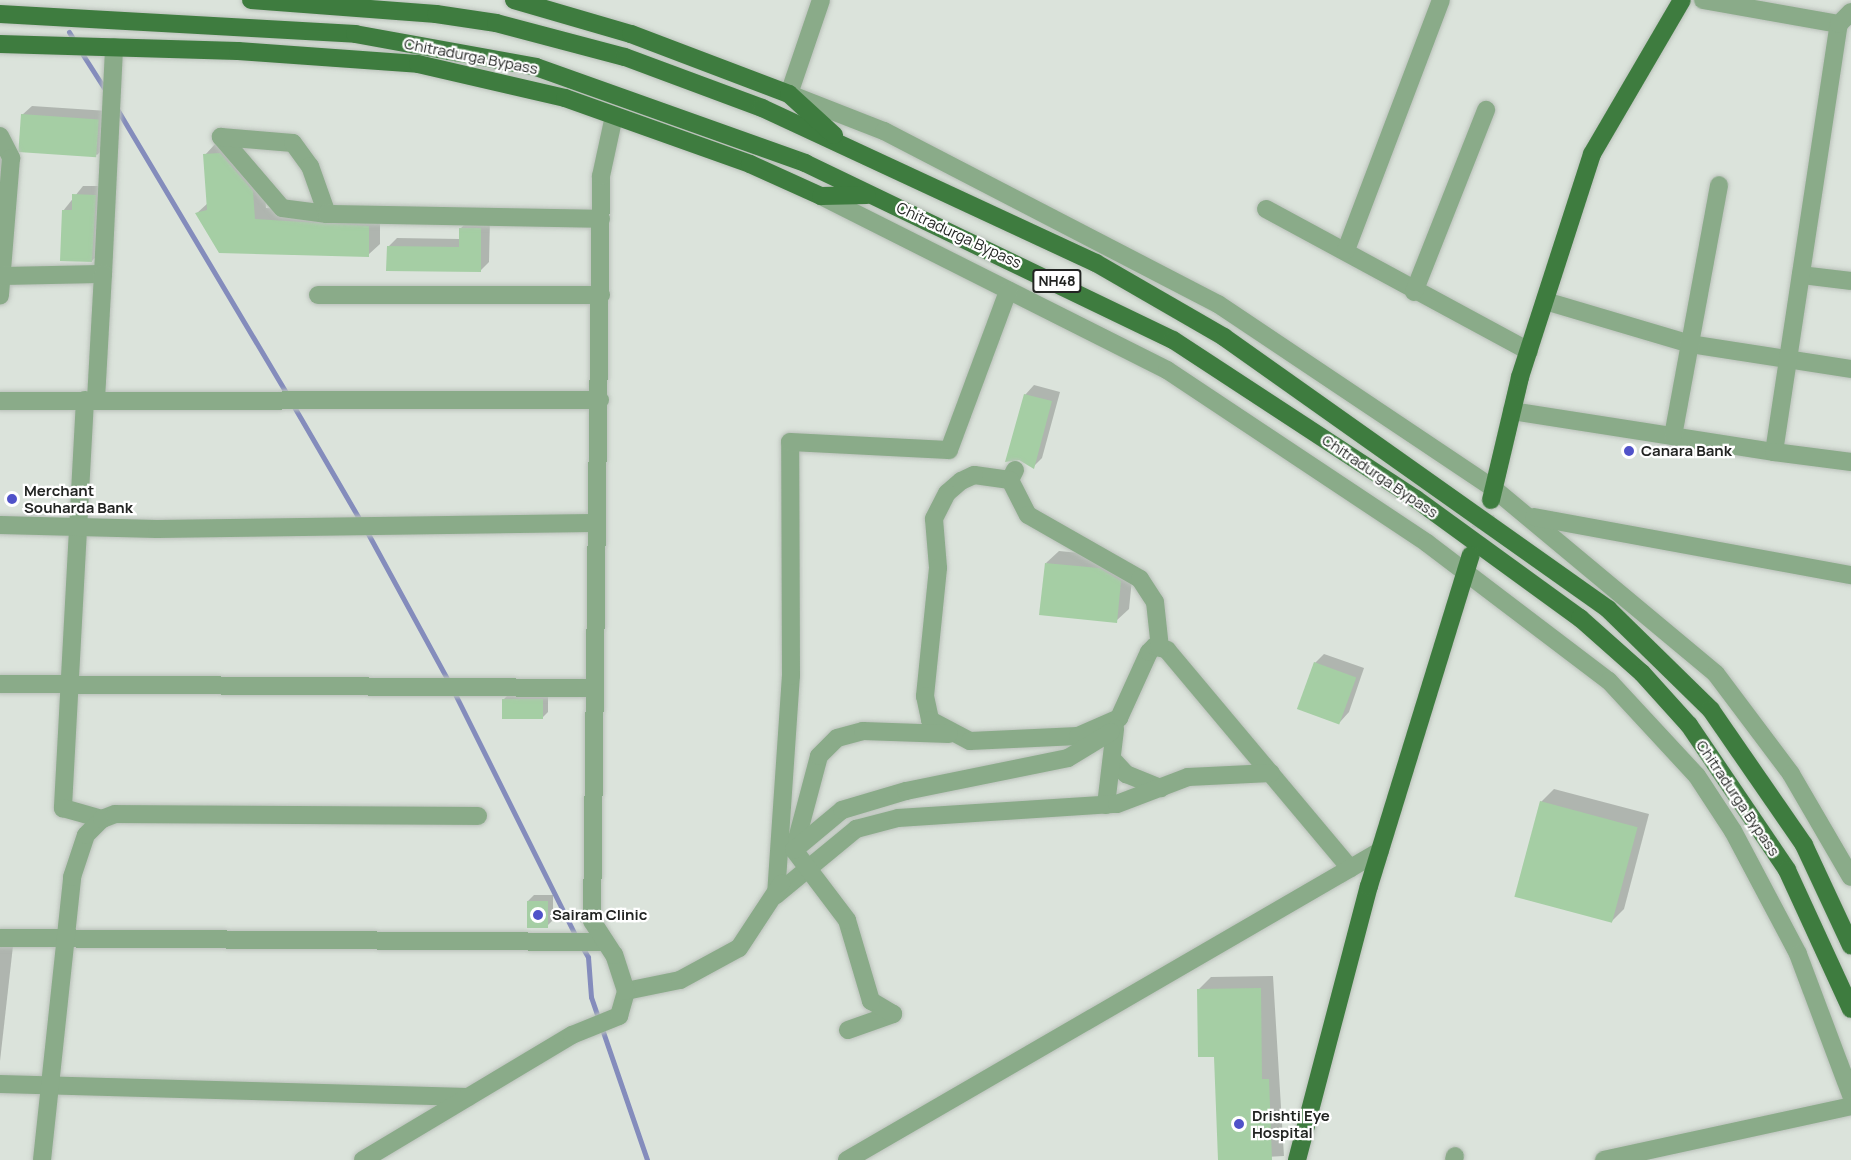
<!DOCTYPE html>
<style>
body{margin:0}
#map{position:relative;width:1851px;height:1160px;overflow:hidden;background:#dbe3db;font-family:Manrope,sans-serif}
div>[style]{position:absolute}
.shadow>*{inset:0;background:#0003}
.stream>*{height:5px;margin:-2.5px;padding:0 2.5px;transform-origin:2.5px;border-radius:2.5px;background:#848cbc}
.building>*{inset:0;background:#a5cea4;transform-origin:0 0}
.major-tunnel>*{height:18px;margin-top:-9px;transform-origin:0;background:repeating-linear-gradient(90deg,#b6bdb6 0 18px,transparent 0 27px)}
.roads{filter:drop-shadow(0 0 2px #bac1ba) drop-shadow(0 0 2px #bac1ba)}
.minor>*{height:18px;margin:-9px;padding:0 9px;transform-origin:9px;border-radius:9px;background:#8aab89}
.major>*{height:18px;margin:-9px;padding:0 9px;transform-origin:9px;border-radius:9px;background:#3e7c3f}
.dots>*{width:16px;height:16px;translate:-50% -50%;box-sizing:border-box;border:3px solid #fff;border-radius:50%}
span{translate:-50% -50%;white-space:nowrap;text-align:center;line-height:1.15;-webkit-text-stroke:4.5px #fff;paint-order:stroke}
.shield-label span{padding:2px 4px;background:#fff;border:2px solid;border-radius:4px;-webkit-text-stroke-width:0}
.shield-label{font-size:14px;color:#222422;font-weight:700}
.street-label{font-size:15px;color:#222422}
.poi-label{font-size:15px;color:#222422;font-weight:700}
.left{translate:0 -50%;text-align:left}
</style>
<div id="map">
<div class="shadow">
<i style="clip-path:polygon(32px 106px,108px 111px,106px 146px,97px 155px,22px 115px)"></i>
<i style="clip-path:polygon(0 132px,11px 147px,0 257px)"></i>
<i style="clip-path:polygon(216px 143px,264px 179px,266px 208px,380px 215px,380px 244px,368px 255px,197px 213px,208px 203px,205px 155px)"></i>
<i style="clip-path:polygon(83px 186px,104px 186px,101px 251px,92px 261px,63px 211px)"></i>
<i style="clip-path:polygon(470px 219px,490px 219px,489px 262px,480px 271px,388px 247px,397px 238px,461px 239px,461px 228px)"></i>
<i style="clip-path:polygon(1034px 385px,1060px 392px,1042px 458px,1033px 467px,1025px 395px)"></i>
<i style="clip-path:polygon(1059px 551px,1112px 556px,1133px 569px,1129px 609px,1116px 621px,1046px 563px)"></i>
<i style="clip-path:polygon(1324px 654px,1364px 668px,1349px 712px,1340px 722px,1315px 663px)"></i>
<i style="clip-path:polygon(510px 693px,548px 694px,548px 712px,542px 718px,504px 699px)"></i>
<i style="clip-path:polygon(1554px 789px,1649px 814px,1624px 909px,1612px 921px,1541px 802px)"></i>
<i style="clip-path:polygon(534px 895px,553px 895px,553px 920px,547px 926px,528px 901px)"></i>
<i style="clip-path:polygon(0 937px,14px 937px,0 1061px)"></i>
<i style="clip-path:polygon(1273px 976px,1284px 1156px,1219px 1160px,1216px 1055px,1199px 989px,1211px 977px)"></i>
</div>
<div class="stream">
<i style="left:69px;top:32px;width:6px;rotate:59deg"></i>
<i style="left:83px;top:55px;width:43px;rotate:57.4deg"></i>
<i style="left:117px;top:109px;width:335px;rotate:59.2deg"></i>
<i style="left:293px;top:405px;width:135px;rotate:59.8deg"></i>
<i style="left:366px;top:530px;width:173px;rotate:61.4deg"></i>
<i style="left:453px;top:690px;width:276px;rotate:63.5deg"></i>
<i style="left:581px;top:945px;width:14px;rotate:60deg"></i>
<i style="left:588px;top:957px;width:40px;rotate:85.7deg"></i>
<i style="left:591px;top:997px;width:172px;rotate:71deg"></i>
</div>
<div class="building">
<i style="left:21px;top:114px;width:78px;height:38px;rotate:4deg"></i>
<i style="clip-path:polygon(220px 153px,253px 191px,255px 219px,369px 226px,369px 257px,219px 253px,195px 213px,207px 210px,203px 154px)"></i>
<i style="clip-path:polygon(72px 194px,96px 195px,92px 262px,60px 261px,62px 210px,72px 210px)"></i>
<i style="clip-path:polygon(459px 228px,481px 228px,481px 272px,386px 271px,387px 246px,459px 247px)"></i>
<i style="clip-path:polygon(1024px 394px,1052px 401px,1034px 469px,1019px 460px,1005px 462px)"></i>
<i style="clip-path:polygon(1045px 563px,1099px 568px,1121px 581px,1117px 623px,1039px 615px)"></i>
<i style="left:1314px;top:662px;width:45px;height:50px;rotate:20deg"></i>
<i style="left:502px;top:699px;width:41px;height:20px"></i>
<i style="left:1540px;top:801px;width:101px;height:99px;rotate:15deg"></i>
<i style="left:527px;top:901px;width:21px;height:27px"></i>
<i style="clip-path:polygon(1261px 988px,1262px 1079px,1269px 1079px,1272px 1160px,1218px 1160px,1214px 1057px,1198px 1057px,1197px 989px)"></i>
</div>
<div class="major-tunnel">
<i style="left:1471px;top:555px;width:59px;rotate:-70deg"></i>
</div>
<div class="roads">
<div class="minor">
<i style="left:821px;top:0;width:99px;rotate:108.8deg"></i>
<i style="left:789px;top:94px;width:102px;rotate:21.3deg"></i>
<i style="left:884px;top:131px;width:376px;rotate:27.4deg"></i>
<i style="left:1218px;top:304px;width:331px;rotate:33.8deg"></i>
<i style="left:1493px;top:488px;width:290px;rotate:39.8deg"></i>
<i style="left:1716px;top:674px;width:125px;rotate:53.1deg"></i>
<i style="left:1791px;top:774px;width:119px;rotate:59.8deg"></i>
<i style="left:1703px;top:0;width:138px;rotate:10deg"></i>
<i style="left:0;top:136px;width:25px;rotate:63deg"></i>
<i style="left:11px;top:158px;width:138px;rotate:94.6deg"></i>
<i style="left:821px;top:196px;width:387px;rotate:26.7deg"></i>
<i style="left:1167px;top:370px;width:312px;rotate:33.6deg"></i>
<i style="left:1427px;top:543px;width:228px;rotate:37.2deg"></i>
<i style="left:1609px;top:681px;width:129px;rotate:47.2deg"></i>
<i style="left:1697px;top:776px;width:66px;rotate:56.8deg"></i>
<i style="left:1733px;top:831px;width:139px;rotate:62.1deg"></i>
<i style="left:1798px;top:954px;width:151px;rotate:69.4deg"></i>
<i style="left:1266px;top:209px;width:299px;rotate:28.4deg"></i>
<i style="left:327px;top:214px;width:45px;rotate:-172.4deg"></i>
<i style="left:282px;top:208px;width:94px;rotate:-130.7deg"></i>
<i style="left:221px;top:137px;width:72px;rotate:4.8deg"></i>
<i style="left:293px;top:143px;width:29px;rotate:54deg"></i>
<i style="left:310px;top:166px;width:51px;rotate:70.5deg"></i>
<i style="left:327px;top:214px;width:274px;rotate:1deg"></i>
<i style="left:1346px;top:250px;width:267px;rotate:-69.2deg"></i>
<i style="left:103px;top:274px;width:227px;rotate:-87.2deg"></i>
<i style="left:1801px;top:275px;width:50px;rotate:6.8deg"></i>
<i style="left:0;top:276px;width:103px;rotate:-1.1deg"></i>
<i style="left:103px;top:274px;width:125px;rotate:93.2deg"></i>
<i style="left:1414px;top:292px;width:196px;rotate:-68.4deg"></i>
<i style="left:318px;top:295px;width:283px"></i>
<i style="left:1545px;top:301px;width:151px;rotate:16.5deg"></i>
<i style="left:1690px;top:344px;width:163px;rotate:8.8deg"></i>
<i style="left:85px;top:400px;width:409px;rotate:93.1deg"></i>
<i style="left:63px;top:808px;width:41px;rotate:15.8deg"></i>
<i style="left:0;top:401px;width:600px;rotate:-0.1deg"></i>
<i style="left:1512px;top:411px;width:265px;rotate:8.9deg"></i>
<i style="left:1774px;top:452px;width:433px;rotate:-81.4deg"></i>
<i style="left:1839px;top:24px;width:17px;rotate:-45deg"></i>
<i style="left:1673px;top:436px;width:255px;rotate:-79.6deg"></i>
<i style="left:1774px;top:452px;width:78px;rotate:7.4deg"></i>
<i style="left:1015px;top:470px;width:11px;rotate:117deg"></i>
<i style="left:1010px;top:480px;width:36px;rotate:-172deg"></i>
<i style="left:974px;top:475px;width:14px;rotate:155deg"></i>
<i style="left:961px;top:481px;width:18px;rotate:139deg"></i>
<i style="left:947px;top:493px;width:29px;rotate:117deg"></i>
<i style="left:934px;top:519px;width:49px;rotate:85.3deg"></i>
<i style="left:938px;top:568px;width:129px;rotate:95.8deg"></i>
<i style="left:925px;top:696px;width:25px;rotate:78deg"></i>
<i style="left:930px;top:720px;width:45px;rotate:27.7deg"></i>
<i style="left:970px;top:741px;width:108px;rotate:-2.7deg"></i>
<i style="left:1078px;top:736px;width:45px;rotate:-23.7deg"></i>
<i style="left:1119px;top:718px;width:72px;rotate:-65.6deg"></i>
<i style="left:1149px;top:652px;width:8px;rotate:-45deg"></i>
<i style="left:1155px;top:646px;width:13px;rotate:18deg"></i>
<i style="left:1167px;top:650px;width:285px;rotate:50deg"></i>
<i style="left:1010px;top:480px;width:39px;rotate:63deg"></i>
<i style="left:1028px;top:515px;width:129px;rotate:29.7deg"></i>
<i style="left:1140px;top:579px;width:27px;rotate:57deg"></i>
<i style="left:1155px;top:602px;width:46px;rotate:83.8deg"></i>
<i style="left:1534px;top:517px;width:322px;rotate:10.4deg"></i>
<i style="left:0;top:525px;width:157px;rotate:1.5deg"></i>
<i style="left:157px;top:529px;width:436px;rotate:-0.8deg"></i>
<i style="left:0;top:684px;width:593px;rotate:0.39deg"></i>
<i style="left:1112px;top:759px;width:21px;rotate:47deg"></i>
<i style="left:1126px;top:774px;width:38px;rotate:22deg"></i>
<i style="left:1106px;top:805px;width:77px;rotate:-83.2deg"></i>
<i style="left:794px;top:850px;width:97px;rotate:-75.1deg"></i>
<i style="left:819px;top:756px;width:25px;rotate:-45deg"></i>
<i style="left:837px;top:738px;width:27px;rotate:-15deg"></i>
<i style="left:863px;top:731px;width:86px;rotate:2deg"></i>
<i style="left:776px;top:895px;width:220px;rotate:-86.1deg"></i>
<i style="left:791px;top:676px;width:234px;rotate:-90.2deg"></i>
<i style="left:790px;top:442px;width:159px;rotate:2.9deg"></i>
<i style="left:949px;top:450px;width:170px;rotate:-69.6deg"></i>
<i style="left:776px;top:895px;width:104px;rotate:-39.5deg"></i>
<i style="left:856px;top:829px;width:43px;rotate:-14.7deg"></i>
<i style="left:898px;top:818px;width:219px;rotate:-3.7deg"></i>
<i style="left:1117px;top:804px;width:76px;rotate:-20.8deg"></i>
<i style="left:1188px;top:777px;width:83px;rotate:-2.8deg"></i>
<i style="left:0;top:938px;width:601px;rotate:0.38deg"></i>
<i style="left:626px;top:991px;width:55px;rotate:-11.5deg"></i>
<i style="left:680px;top:980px;width:67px;rotate:-28.5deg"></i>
<i style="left:739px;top:948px;width:77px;rotate:-56.7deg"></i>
<i style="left:848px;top:1030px;width:48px;rotate:-19.6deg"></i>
<i style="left:893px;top:1014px;width:26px;rotate:-149deg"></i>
<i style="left:871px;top:1001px;width:84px;rotate:-106.5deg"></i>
<i style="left:847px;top:920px;width:88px;rotate:-127.1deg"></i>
<i style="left:794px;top:850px;width:62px;rotate:-39.8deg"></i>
<i style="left:842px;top:810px;width:67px;rotate:-16.5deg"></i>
<i style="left:906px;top:791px;width:165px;rotate:-11.5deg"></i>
<i style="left:1068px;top:758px;width:50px;rotate:-31.2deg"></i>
<i style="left:0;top:1084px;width:468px;rotate:1.6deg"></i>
<i style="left:42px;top:1160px;width:285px;rotate:-83.9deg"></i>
<i style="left:72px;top:877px;width:44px;rotate:-71.6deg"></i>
<i style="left:86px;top:835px;width:23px;rotate:-45deg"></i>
<i style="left:102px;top:819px;width:14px;rotate:-21deg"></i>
<i style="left:115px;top:814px;width:363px;rotate:0.3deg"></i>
<i style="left:363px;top:1160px;width:244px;rotate:-30.9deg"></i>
<i style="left:572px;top:1035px;width:51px;rotate:-22deg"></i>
<i style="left:619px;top:1016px;width:26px;rotate:-74deg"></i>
<i style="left:626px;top:991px;width:38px;rotate:-108deg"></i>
<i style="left:614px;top:955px;width:40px;rotate:-122.9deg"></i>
<i style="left:592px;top:921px;width:745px;rotate:-89.31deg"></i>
<i style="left:601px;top:176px;width:61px;rotate:-77.8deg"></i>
<i style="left:847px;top:1160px;width:616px;rotate:-30.1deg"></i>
<i style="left:1454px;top:1160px;width:4px;rotate:-76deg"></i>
<i style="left:1604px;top:1160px;width:253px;rotate:-12.3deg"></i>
</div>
<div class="major">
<i style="left:251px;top:0;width:186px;rotate:4.3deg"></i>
<i style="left:436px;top:14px;width:61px;rotate:8.5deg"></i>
<i style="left:496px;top:23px;width:133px;rotate:14.8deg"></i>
<i style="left:625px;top:57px;width:146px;rotate:20.4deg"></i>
<i style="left:762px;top:108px;width:368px;rotate:24.9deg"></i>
<i style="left:1096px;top:263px;width:148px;rotate:30deg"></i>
<i style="left:1224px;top:337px;width:471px;rotate:35.3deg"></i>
<i style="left:1608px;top:609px;width:144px;rotate:44.4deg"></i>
<i style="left:1711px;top:710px;width:164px;rotate:55.4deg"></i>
<i style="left:1804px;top:845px;width:111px;rotate:65deg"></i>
<i style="left:514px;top:0;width:122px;rotate:16.2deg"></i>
<i style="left:631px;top:34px;width:169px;rotate:20.8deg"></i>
<i style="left:789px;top:94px;width:61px;rotate:42.3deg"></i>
<i style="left:0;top:14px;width:356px;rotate:3.2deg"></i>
<i style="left:355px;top:34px;width:184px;rotate:10.3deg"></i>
<i style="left:536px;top:67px;width:286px;rotate:19.6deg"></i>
<i style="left:805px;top:163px;width:408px;rotate:25.7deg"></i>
<i style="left:1173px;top:340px;width:290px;rotate:33.2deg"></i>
<i style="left:1416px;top:499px;width:203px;rotate:36deg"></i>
<i style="left:1580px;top:618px;width:83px;rotate:41.6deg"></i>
<i style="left:1642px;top:673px;width:70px;rotate:47.9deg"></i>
<i style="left:1689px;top:725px;width:175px;rotate:55.9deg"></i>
<i style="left:1787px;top:870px;width:153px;rotate:65.3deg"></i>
<i style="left:0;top:44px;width:238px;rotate:1.7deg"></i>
<i style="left:238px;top:51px;width:180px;rotate:4.1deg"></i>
<i style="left:418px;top:64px;width:151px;rotate:13deg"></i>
<i style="left:565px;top:98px;width:196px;rotate:19.6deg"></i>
<i style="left:750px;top:164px;width:78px;rotate:24.3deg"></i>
<i style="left:821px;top:196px;width:46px;rotate:-1.2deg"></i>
<i style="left:1491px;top:500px;width:126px;rotate:-76.7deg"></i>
<i style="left:1520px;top:377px;width:234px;rotate:-72.1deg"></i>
<i style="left:1592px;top:154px;width:178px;rotate:-59.7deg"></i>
<i style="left:1297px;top:1160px;width:283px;rotate:-75.3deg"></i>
<i style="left:1369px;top:886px;width:346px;rotate:-72.9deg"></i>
</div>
</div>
<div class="dots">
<i style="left:1629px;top:451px;background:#5052c9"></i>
<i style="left:12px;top:499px;background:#5052c9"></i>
<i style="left:538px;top:915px;background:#5052c9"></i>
<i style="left:1239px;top:1124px;background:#5052c9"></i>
</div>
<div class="shield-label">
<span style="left:1057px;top:281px">NH48</span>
</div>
<div class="street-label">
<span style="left:471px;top:56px;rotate:11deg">Chitradurga Bypass</span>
<span style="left:959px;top:235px;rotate:25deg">Chitradurga Bypass</span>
<span style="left:1380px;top:476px;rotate:34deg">Chitradurga Bypass</span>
<span style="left:1738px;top:798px;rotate:56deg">Chitradurga Bypass</span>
</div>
<div class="poi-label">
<span class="left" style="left:1641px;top:451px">Canara Bank</span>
<span class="left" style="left:24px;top:499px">Merchant<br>Souharda Bank</span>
<span class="left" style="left:552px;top:915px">Sairam Clinic</span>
<span class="left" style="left:1252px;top:1124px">Drishti Eye<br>Hospital</span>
</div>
</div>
